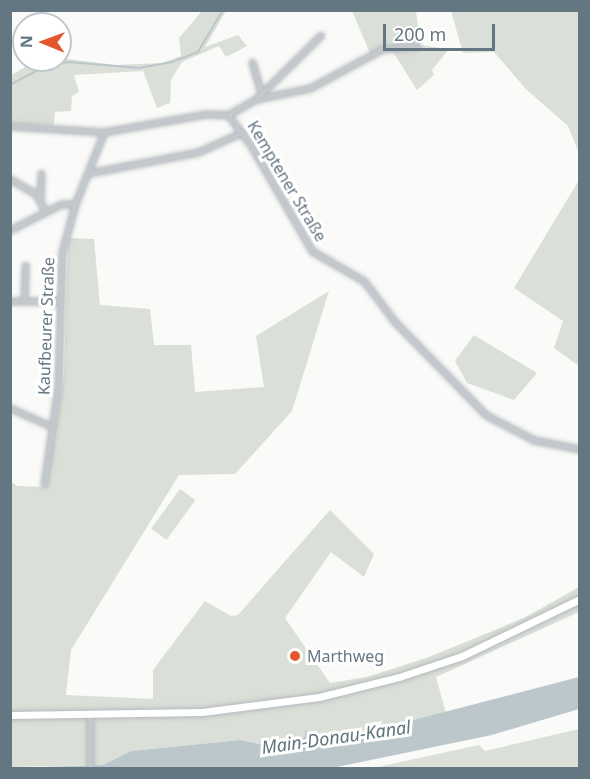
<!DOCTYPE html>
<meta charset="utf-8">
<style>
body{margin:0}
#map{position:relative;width:590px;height:779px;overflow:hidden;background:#fafaf8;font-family:"Noto Sans",sans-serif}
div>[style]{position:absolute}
.green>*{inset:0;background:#dadfd7;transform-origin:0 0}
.water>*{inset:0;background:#bbc7cb}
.stream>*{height:1.5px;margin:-0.75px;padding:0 0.75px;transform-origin:0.75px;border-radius:0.75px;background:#bbc7cb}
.roads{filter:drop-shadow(0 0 2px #b5babe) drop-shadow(0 0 2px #b5babe)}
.minor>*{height:5px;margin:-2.5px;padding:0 2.5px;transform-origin:2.5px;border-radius:2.5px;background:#c3c8cc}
.major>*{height:7px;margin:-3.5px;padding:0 3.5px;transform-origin:3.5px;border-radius:3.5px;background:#fff}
.dots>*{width:16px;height:16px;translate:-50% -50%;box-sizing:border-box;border:3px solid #fff;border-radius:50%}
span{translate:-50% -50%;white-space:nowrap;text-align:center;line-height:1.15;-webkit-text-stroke:6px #fff;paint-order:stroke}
.street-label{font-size:16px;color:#657683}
.poi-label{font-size:16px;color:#657683}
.left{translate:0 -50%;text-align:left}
.water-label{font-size:18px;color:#60757c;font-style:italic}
.frame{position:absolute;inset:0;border:12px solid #657683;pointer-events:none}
.north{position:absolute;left:12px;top:12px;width:60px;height:60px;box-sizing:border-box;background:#fff;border:2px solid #c1c8cd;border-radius:50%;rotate:271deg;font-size:16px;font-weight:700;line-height:24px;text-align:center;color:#657683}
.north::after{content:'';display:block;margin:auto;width:21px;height:27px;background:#e4572e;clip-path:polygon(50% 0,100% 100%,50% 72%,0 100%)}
.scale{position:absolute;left:383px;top:24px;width:112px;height:27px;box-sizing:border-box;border:3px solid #657683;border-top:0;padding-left:8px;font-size:18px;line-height:21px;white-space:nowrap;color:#657683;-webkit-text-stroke:4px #fff;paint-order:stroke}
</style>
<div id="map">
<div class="green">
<i style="clip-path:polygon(202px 11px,226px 11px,205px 47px,238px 35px,247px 46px,226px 57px,219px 46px,182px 62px,171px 80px,170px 103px,157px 108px,143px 71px,74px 75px,79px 92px,72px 96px,71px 111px,55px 112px,54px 125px,11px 124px,10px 76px,37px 60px,60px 58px,116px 65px,161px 63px,181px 56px,179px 38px)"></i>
<i style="clip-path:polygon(352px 11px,416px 11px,420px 45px,449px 49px,432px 70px,434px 75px,417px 90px,390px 47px,370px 53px)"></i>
<i style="clip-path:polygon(451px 11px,579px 11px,579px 153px,568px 126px,526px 89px,494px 52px,463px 53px)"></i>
<i style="clip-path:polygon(579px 180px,579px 366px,554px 348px,563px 321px,514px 288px)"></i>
<i style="clip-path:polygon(68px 238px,94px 239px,100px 305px,150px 309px,154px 345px,191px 345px,195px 392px,264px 387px,256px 336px,329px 291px,292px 411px,235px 474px,179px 475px,71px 650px,66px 695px,153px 699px,153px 670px,205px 601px,231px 616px,238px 615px,330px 510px,374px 554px,364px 577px,331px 552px,285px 618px,330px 683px,367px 677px,429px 657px,524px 618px,579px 587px,579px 612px,436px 677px,446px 713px,318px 740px,305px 731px,305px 737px,278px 748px,240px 740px,131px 751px,103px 765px,11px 767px,10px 481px,17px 486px,46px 487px,64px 376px)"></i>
<i style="clip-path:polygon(474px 335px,537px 373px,514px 400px,467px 383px,455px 361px)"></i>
<i style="left:180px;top:489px;width:19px;height:49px;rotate:36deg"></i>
<i style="clip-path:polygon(579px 729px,579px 768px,373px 768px,479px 745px,485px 751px)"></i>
</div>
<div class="water">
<i style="clip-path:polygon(579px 677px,579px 709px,492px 735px,332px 768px,11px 768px,103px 765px,131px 751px,240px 740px,278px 748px,305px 737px,305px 730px,318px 740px,398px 724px)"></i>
</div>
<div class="stream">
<i style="left:69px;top:62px;width:70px;rotate:4.9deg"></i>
<i style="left:139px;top:68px;width:34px;rotate:-10deg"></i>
<i style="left:172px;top:62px;width:28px;rotate:-21deg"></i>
<i style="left:198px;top:52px;width:49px;rotate:-59.2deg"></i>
<i style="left:10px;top:85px;width:43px;rotate:-27.8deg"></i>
<i style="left:48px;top:65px;width:21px;rotate:-8deg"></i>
</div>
<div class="roads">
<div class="minor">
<i style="left:252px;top:62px;width:32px;rotate:74deg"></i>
<i style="left:256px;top:99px;width:55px;rotate:-11.5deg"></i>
<i style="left:310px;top:88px;width:82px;rotate:-28.4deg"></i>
<i style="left:382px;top:49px;width:35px;rotate:-5deg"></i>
<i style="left:228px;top:115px;width:32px;rotate:-30deg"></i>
<i style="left:256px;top:99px;width:91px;rotate:-44.6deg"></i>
<i style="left:10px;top:126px;width:94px;rotate:3.7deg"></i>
<i style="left:104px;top:132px;width:103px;rotate:-10.1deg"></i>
<i style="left:205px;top:114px;width:23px;rotate:2deg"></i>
<i style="left:228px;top:115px;width:36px;rotate:53deg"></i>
<i style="left:250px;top:144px;width:124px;rotate:59.9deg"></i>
<i style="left:312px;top:251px;width:60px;rotate:30deg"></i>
<i style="left:364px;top:281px;width:51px;rotate:52.9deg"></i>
<i style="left:395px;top:322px;width:130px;rotate:45.6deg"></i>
<i style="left:486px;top:415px;width:54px;rotate:27.5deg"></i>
<i style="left:534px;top:440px;width:47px;rotate:11.1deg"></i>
<i style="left:89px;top:173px;width:111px;rotate:-10.9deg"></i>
<i style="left:198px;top:152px;width:49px;rotate:-24deg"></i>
<i style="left:10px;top:179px;width:30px;rotate:30deg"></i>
<i style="left:36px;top:194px;width:19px;rotate:62deg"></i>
<i style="left:40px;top:201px;width:28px;rotate:-88deg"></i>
<i style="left:10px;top:230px;width:57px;rotate:-27deg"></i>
<i style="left:61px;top:204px;width:14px"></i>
<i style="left:10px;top:301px;width:51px"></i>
<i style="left:24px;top:301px;width:36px;rotate:-88deg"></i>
<i style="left:10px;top:408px;width:47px;rotate:23.8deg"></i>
<i style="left:44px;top:484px;width:98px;rotate:-81.8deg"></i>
<i style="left:58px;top:387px;width:135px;rotate:-88.3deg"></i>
<i style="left:62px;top:252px;width:50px;rotate:-74.8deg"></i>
<i style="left:75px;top:204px;width:78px;rotate:-68.1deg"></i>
<i style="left:90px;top:768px;width:54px;rotate:-90deg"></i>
</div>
<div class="major">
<i style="left:10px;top:715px;width:192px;rotate:-0.9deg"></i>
<i style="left:202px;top:712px;width:118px;rotate:-7.3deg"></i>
<i style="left:319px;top:697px;width:82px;rotate:-14deg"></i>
<i style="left:399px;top:677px;width:66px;rotate:-18.4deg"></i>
<i style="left:462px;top:656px;width:131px;rotate:-25.8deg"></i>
</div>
</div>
<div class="dots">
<i style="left:295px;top:656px;background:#e4572e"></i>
</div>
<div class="street-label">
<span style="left:287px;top:181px;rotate:59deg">Kemptener Straße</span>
<span style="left:46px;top:326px;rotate:-88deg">Kaufbeurer Straße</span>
</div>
<div class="poi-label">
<span class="left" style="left:307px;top:656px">Marthweg</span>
</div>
<div class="water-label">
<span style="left:336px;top:737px;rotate:-8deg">Main-Donau-Kanal</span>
</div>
<div class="frame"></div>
<div class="north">N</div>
<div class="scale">200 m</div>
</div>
